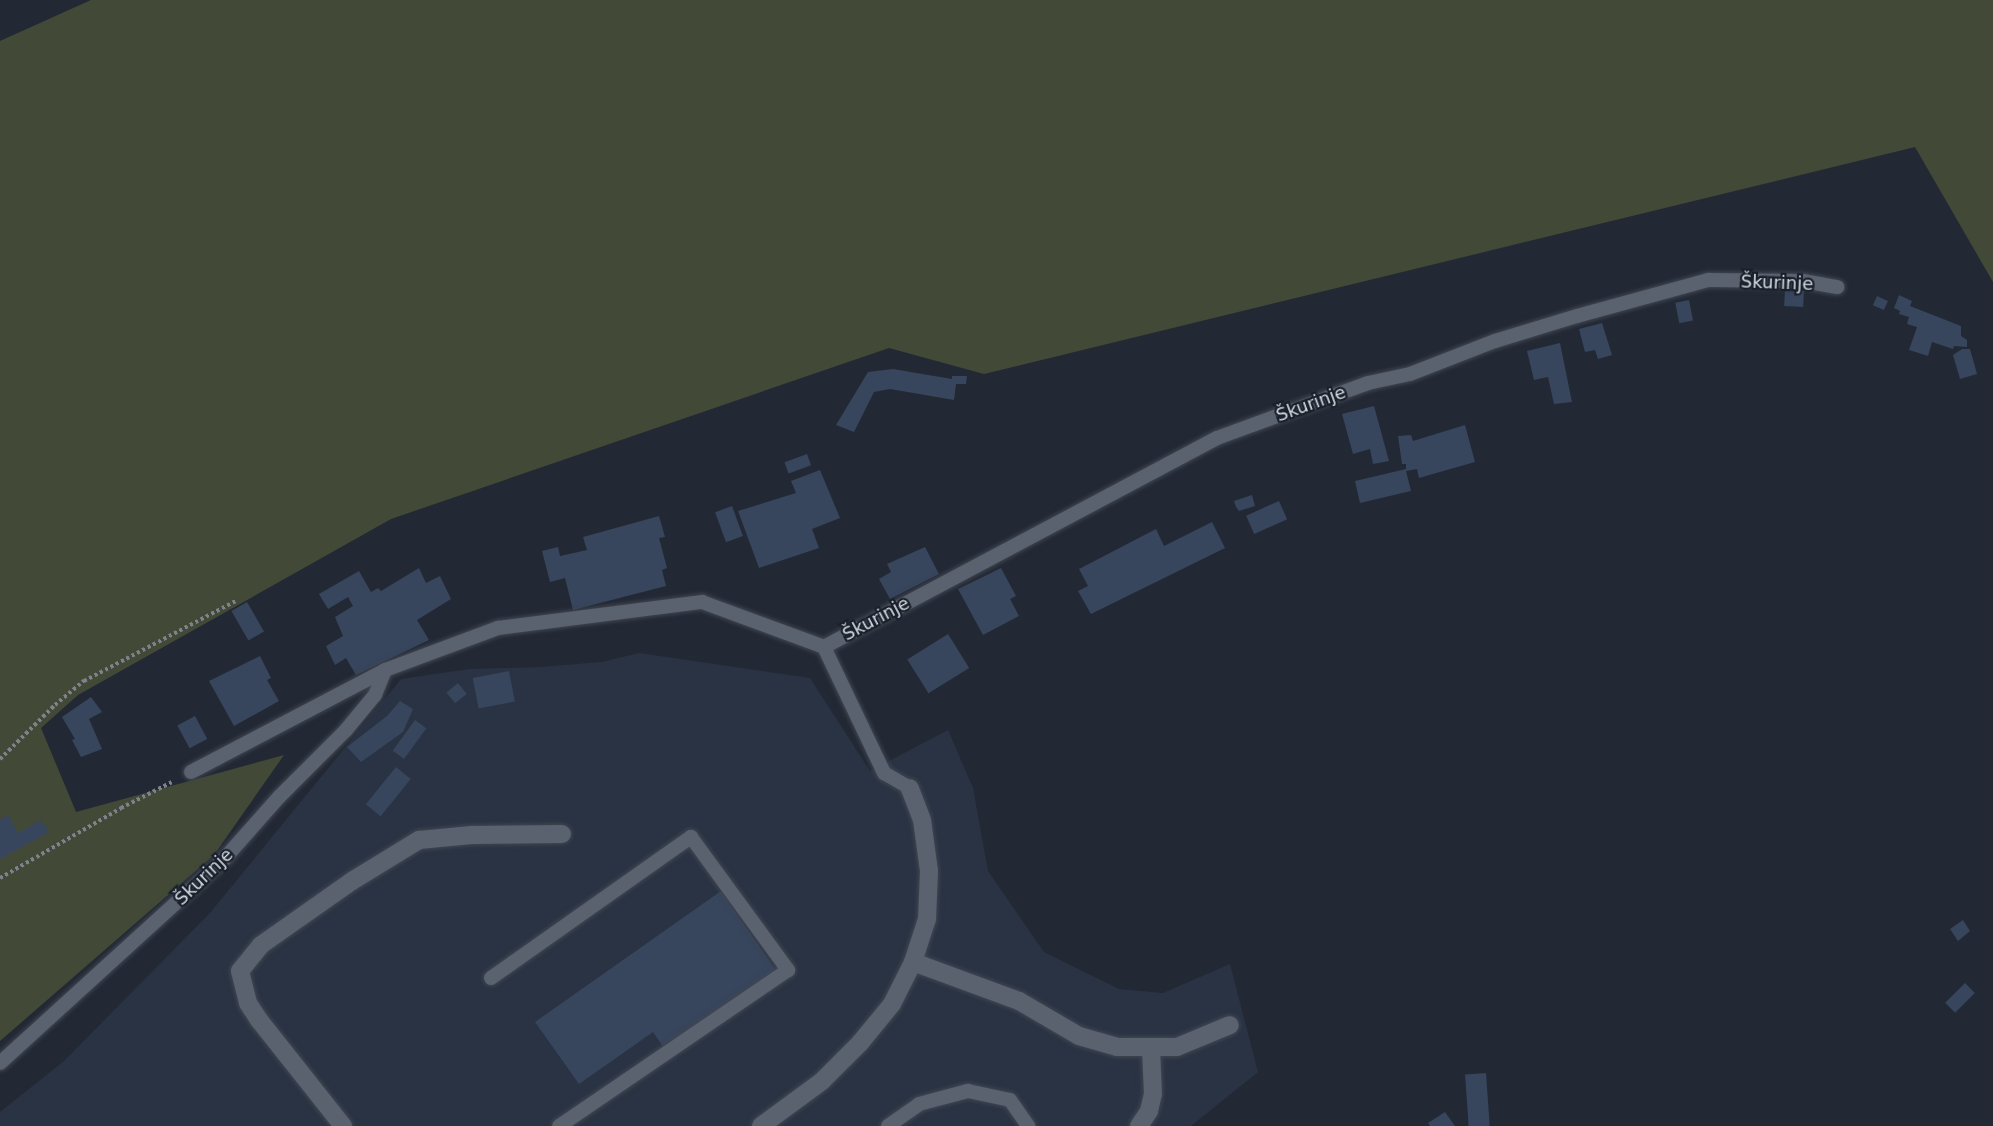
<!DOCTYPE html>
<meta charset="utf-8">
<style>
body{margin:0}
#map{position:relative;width:1993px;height:1126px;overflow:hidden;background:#222935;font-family:"DejaVu Sans",sans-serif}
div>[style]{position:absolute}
.built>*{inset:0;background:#293344}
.green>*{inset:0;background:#424a37}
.building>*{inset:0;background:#37455d;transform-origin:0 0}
.path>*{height:4px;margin-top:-2px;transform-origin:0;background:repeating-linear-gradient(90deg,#7d828c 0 3px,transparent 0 6px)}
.roads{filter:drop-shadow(0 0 2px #414650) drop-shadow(0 0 2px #414650)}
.lane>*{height:14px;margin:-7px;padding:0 7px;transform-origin:7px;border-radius:7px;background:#5a6270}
.street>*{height:18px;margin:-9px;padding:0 9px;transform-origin:9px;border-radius:9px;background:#5a6270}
span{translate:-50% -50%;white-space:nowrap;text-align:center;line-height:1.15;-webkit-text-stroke:4.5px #19202b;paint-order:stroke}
.street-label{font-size:18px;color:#d7dbe3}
</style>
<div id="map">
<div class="built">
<i style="clip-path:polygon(639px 653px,810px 678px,870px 771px,948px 730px,973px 788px,988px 871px,1044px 952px,1119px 989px,1163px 993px,1230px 964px,1258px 1072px,1191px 1126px,0 1126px,0 1112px,64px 1061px,210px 913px,401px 679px,469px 669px,540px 667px,602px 662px)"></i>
</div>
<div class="green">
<i style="clip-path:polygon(91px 0,1993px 0,1993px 282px,1915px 147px,984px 374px,889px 348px,391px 519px,78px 695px,41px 728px,76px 812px,284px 755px,214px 855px,0 1041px,0 41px)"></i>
</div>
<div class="building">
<i style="left:1785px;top:290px;width:19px;height:16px;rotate:3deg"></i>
<i style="clip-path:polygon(1899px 295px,1912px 301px,1910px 306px,1961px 326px,1961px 336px,1967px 340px,1967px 347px,1954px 346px,1953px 349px,1932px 342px,1928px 356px,1909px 350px,1917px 327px,1907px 324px,1909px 317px,1899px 314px,1900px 311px,1894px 308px)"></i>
<i style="left:1877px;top:296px;width:12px;height:10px;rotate:24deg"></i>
<i style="left:1689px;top:300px;width:21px;height:14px;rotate:79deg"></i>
<i style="clip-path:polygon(1602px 323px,1612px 355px,1598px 359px,1595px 350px,1585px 352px,1579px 329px)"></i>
<i style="clip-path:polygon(1560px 343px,1572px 402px,1554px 404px,1548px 377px,1534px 380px,1527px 351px)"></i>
<i style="clip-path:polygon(1970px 349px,1977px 374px,1960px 379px,1953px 355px,1962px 349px)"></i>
<i style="clip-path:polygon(893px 369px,952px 379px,952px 376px,967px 376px,966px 384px,956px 384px,954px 400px,890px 389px,874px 392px,854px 432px,836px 425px,868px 372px)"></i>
<i style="clip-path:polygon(1374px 406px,1389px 461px,1373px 464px,1370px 449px,1353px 454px,1342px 414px)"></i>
<i style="clip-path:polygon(1465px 425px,1475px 462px,1419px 478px,1417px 469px,1406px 471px,1411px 491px,1360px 503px,1355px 481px,1406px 469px,1406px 464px,1402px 464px,1398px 436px,1411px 435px,1413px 441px)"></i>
<i style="left:807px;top:454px;width:12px;height:24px;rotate:70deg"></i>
<i style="clip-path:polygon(820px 470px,840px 518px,812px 529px,819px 548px,759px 568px,738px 511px,796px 493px,791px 481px)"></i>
<i style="clip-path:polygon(1252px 495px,1255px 506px,1239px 511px,1236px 507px,1234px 501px)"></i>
<i style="left:1279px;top:501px;width:20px;height:36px;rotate:66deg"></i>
<i style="left:732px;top:506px;width:32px;height:18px;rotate:70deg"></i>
<i style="clip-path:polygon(659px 516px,665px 537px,659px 538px,667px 568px,662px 570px,666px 586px,573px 610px,565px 578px,550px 582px,542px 551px,558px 547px,560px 556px,587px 550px,583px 537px)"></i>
<i style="clip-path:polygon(1212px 522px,1225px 548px,1091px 614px,1078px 591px,1088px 586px,1079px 569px,1156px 529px,1164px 546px)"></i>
<i style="clip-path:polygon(925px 547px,939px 574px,890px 599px,879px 579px,891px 572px,887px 564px)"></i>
<i style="clip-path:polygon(419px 568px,426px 583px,440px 576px,451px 599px,417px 620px,429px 640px,356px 675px,346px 658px,335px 665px,326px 646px,343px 636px,335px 617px,353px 606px,348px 597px,328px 609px,319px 594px,359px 571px,371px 592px,378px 588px,381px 591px)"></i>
<i style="clip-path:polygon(1001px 568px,1016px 596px,1010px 599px,1019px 616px,983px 635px,958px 589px)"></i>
<i style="left:247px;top:602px;width:34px;height:18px;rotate:60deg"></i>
<i style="left:948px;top:634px;width:40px;height:48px;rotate:58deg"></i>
<i style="clip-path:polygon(260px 656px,271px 678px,267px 680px,279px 701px,234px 726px,209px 681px)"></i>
<i style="left:509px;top:671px;width:31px;height:37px;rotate:79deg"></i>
<i style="left:458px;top:683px;width:14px;height:15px;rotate:51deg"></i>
<i style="clip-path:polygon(91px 697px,102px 712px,89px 719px,102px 749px,81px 757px,72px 740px,75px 739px,62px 717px)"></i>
<i style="clip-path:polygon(400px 701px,413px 709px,403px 732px,361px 762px,347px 747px,387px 716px)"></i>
<i style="left:195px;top:716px;width:26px;height:20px;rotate:62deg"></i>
<i style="left:415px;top:720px;width:14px;height:38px;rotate:36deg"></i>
<i style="left:396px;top:767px;width:19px;height:48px;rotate:39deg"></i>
<i style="clip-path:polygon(8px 815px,18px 833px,41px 820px,49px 832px,0 859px,0 820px)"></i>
<i style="clip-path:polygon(721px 891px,777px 972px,666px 1051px,653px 1032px,579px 1084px,535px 1022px)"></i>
<i style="clip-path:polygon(1963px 920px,1970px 931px,1958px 941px,1950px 929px)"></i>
<i style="left:1965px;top:983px;width:14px;height:28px;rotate:45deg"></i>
<i style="left:1486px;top:1073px;width:53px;height:21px;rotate:86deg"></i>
<i style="clip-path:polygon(1445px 1112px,1455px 1126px,1430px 1126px,1428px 1123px)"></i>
</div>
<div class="path">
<i style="left:0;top:759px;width:77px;rotate:-44.5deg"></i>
<i style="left:55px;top:705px;width:38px;rotate:-40deg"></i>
<i style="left:84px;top:681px;width:172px;rotate:-27.8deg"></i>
<i style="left:0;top:878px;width:140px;rotate:-30deg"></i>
<i style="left:121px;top:808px;width:57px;rotate:-27deg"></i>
</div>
<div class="roads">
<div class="lane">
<i style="left:824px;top:647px;width:445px;rotate:-28deg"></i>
<i style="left:1217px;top:438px;width:76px;rotate:-20.1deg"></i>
<i style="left:1288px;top:412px;width:85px;rotate:-19.9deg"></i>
<i style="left:1368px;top:383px;width:43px;rotate:-12.1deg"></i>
<i style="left:1410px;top:374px;width:91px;rotate:-21.2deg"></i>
<i style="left:1495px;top:341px;width:86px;rotate:-17deg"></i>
<i style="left:1577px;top:316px;width:137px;rotate:-15.3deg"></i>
<i style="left:1709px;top:280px;width:94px;rotate:0.6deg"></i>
<i style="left:1803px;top:281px;width:35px;rotate:10deg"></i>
<i style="left:191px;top:772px;width:219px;rotate:-27.7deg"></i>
<i style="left:385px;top:670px;width:121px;rotate:-20.4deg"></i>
<i style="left:498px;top:628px;width:206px;rotate:-7.3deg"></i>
<i style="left:702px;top:602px;width:130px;rotate:20.2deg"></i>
<i style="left:824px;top:647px;width:140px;rotate:64.5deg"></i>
<i style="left:884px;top:773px;width:30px;rotate:30deg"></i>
<i style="left:491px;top:978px;width:245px;rotate:-35.2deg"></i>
<i style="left:691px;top:837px;width:165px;rotate:53.9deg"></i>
<i style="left:788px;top:970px;width:277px;rotate:145.7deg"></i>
<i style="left:0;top:1063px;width:304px;rotate:-42.3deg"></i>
<i style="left:225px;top:858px;width:81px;rotate:-48.5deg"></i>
<i style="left:279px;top:797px;width:95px;rotate:-45deg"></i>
<i style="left:346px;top:730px;width:45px;rotate:-50.4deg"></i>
<i style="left:375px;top:695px;width:27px;rotate:-68deg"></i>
<i style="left:888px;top:1126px;width:38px;rotate:-35deg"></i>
<i style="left:919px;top:1104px;width:51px;rotate:-14.9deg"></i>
<i style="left:968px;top:1091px;width:43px;rotate:12.1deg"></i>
<i style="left:1010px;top:1100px;width:32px;rotate:55deg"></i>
</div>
<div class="street">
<i style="left:913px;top:962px;width:113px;rotate:20.2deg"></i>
<i style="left:1019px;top:1001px;width:69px;rotate:30.3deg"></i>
<i style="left:1079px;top:1036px;width:40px;rotate:16deg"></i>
<i style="left:1117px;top:1047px;width:60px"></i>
<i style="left:1177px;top:1047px;width:57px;rotate:-22.5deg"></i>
<i style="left:343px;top:1126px;width:135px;rotate:-128.4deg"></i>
<i style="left:259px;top:1020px;width:20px;rotate:-123deg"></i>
<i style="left:248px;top:1003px;width:33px;rotate:-104deg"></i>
<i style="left:240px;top:971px;width:33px;rotate:-51deg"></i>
<i style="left:261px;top:945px;width:111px;rotate:-35.1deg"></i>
<i style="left:352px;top:881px;width:79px;rotate:-31.5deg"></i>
<i style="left:419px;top:840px;width:53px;rotate:-5.4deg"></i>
<i style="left:472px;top:835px;width:90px;rotate:-0.6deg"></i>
<i style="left:761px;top:1126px;width:76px;rotate:-36.4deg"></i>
<i style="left:822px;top:1081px;width:54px;rotate:-45deg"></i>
<i style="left:860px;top:1043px;width:50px;rotate:-50.6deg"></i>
<i style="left:892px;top:1004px;width:47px;rotate:-63.4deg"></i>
<i style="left:913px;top:962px;width:45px;rotate:-72deg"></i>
<i style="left:927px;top:919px;width:48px;rotate:-87.6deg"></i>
<i style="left:929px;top:871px;width:51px;rotate:-97.8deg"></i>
<i style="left:922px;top:820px;width:34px;rotate:-111deg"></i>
<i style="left:1139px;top:1126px;width:18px;rotate:-56deg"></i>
<i style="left:1149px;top:1111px;width:17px;rotate:-77deg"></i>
<i style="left:1153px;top:1094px;width:45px;rotate:-92.5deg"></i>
</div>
</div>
<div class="street-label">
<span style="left:1777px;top:283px;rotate:2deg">Škurinje</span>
<span style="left:1311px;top:404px;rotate:-20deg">Škurinje</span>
<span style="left:876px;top:619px;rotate:-28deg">Škurinje</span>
<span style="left:204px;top:877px;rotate:-44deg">Škurinje</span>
</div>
</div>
